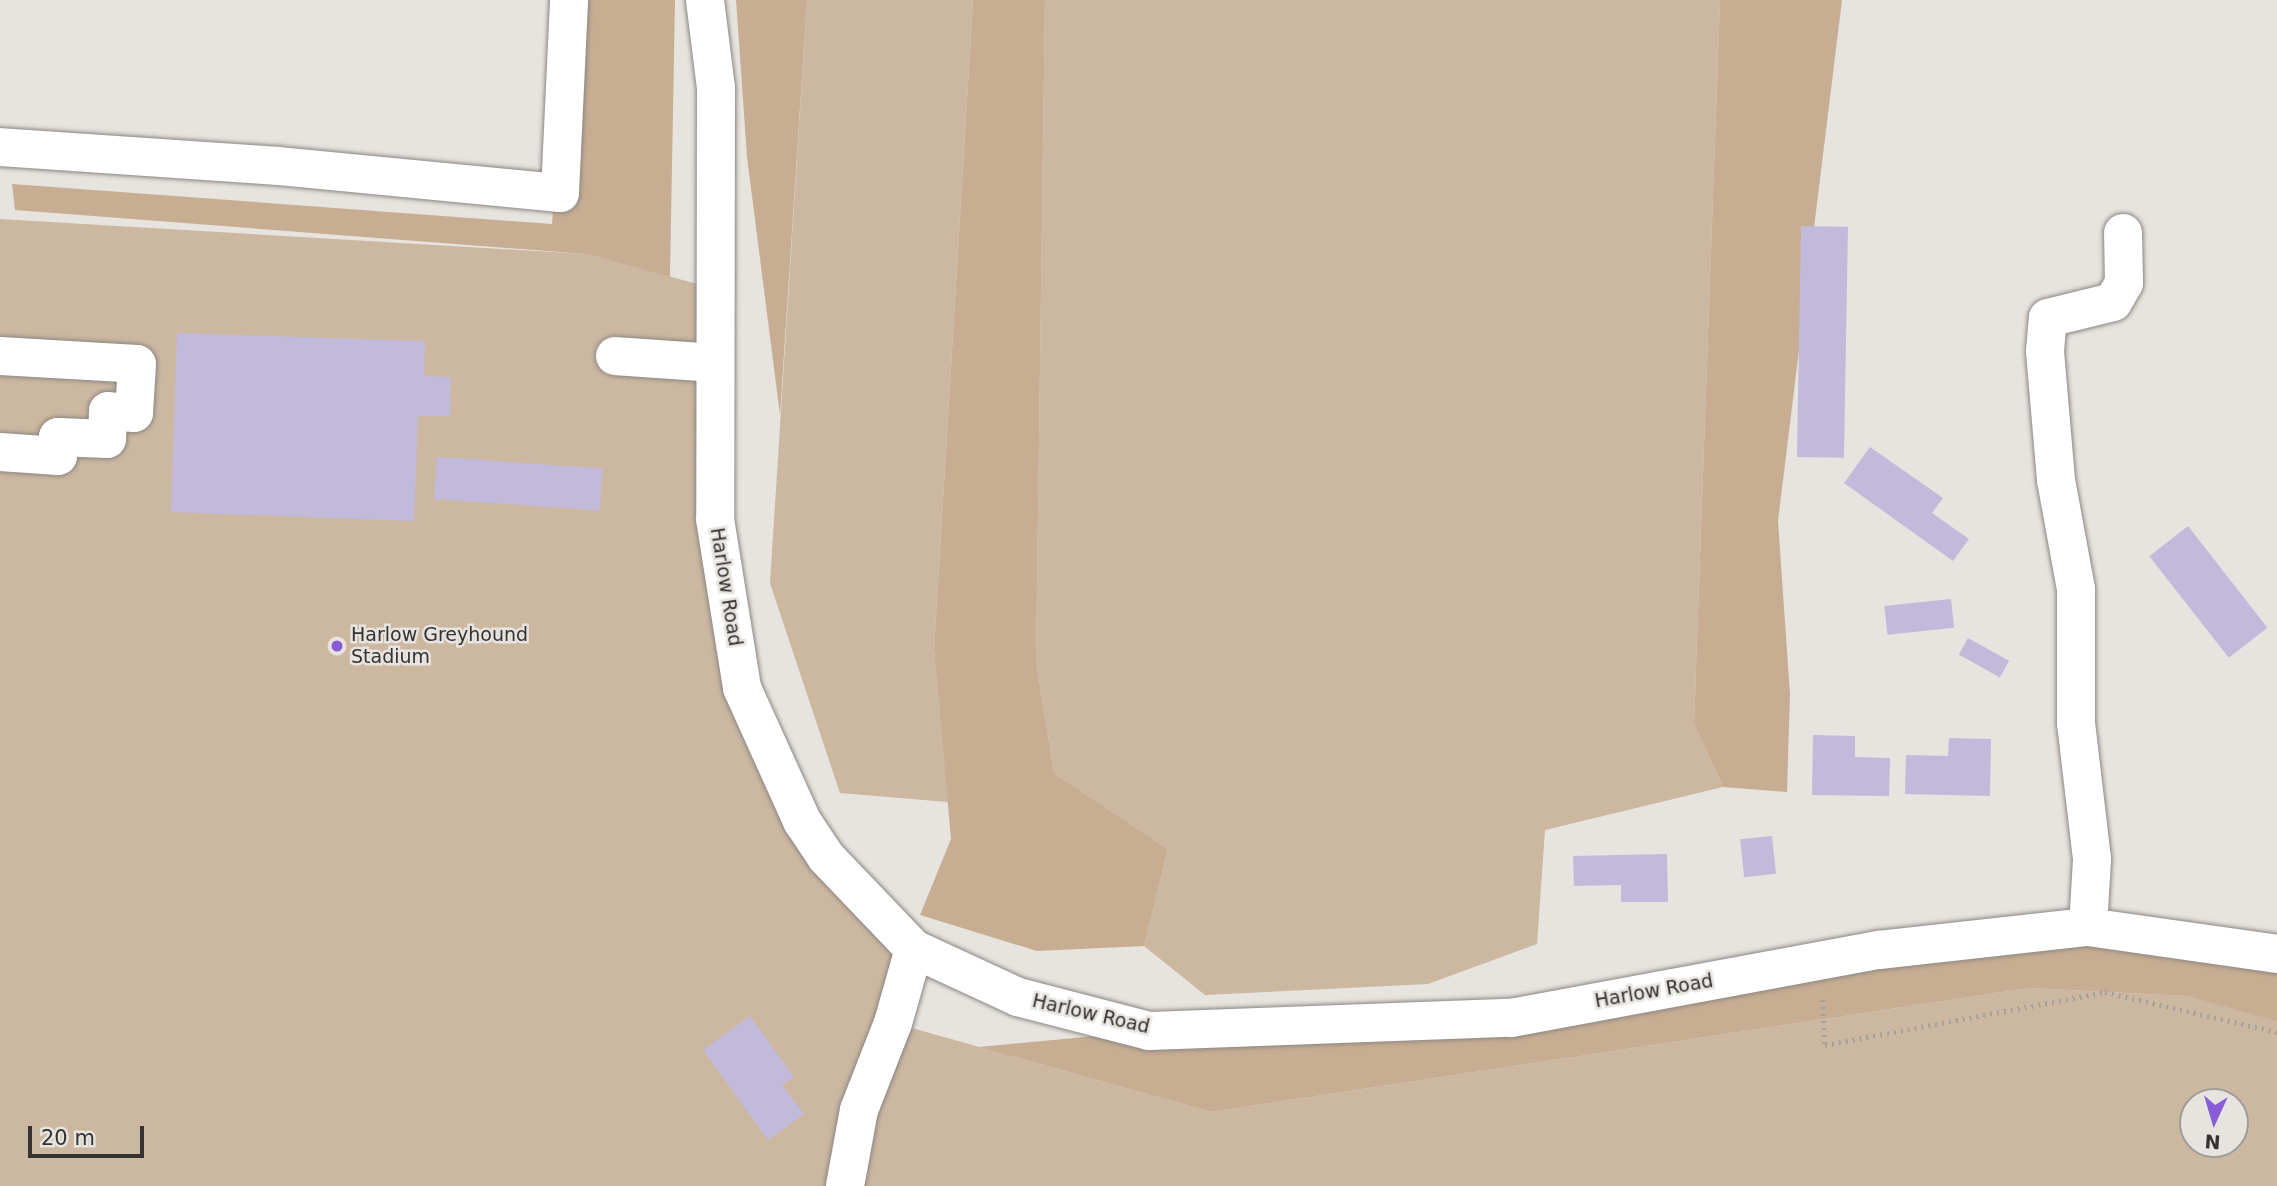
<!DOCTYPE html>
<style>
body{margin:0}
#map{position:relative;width:2277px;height:1186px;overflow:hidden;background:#e7e3de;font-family:"DejaVu Sans",sans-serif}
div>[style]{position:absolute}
.green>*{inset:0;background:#ccb7a1}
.forest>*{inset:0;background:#c7ad92}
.building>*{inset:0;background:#c2badb;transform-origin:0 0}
.path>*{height:4.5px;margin-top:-2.25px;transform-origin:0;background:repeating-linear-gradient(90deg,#a5a29e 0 2px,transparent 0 7px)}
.roads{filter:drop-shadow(0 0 2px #8c8783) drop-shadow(0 0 2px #8c8783)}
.minor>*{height:38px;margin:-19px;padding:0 19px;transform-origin:19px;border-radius:19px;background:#fff}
.dots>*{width:19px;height:19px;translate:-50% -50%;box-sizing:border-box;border:4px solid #e7e3de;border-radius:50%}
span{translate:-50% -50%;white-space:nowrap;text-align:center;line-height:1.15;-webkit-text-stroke:5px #e7e3de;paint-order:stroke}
.street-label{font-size:19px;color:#343331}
.poi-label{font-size:19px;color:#343331}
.left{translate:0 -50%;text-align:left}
.north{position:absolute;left:2179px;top:1088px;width:70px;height:70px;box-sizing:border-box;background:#e7e3de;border:2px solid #9f9d99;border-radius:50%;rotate:184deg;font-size:19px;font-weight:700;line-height:28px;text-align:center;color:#343331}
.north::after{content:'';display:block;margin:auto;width:24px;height:32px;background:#875cd6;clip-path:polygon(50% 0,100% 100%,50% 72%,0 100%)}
.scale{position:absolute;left:28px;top:1126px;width:116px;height:32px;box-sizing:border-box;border:4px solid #343331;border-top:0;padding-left:9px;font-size:21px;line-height:24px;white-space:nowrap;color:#343331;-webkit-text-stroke:5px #e7e3de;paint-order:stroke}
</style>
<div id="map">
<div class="green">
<i style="clip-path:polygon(807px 0,973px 0,934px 650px,948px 802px,840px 793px,770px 583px)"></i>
<i style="clip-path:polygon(1045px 0,1720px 0,1694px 724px,1723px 787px,1545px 830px,1537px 944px,1428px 984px,1205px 995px,1144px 946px,1168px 849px,1054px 773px,1036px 661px)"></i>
<i style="clip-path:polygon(evenodd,0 219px,586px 254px,716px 289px,715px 443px,772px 764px,914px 949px,894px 1023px,1211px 1112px,2029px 988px,2186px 996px,2277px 1020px,2277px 1186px,0 1186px,0 219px,2193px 1102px,2235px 1102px,2235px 1144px,2193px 1144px,2193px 1102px)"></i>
</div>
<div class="forest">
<i style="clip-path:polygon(567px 0,675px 0,670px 277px,586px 254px,15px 210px,12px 184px,552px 224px)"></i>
<i style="clip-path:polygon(736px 0,807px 0,780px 415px,747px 157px)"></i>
<i style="clip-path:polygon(973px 0,1045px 0,1036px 661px,1054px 773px,1168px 849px,1144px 946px,1037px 951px,920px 915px,951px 839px,934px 650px)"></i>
<i style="clip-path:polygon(1720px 0,1842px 0,1778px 521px,1790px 694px,1787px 792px,1723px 787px,1694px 724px)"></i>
<i style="clip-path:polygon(2036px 932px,2277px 954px,2277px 1021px,2186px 996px,2029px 988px,1211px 1112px,979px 1047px,1149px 1031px,1418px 1021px)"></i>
</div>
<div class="building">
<i style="left:1801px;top:226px;width:47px;height:231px;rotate:1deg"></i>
<i style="clip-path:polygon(177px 333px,425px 341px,424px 376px,451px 377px,450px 416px,418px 416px,414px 521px,171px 512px)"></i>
<i style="clip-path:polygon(1870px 447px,1943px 498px,1932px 513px,1969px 539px,1953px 561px,1844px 483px)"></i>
<i style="left:437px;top:457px;width:166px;height:42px;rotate:4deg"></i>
<i style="left:2188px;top:526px;width:129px;height:49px;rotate:52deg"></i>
<i style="left:1951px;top:599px;width:29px;height:67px;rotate:84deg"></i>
<i style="left:1968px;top:638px;width:47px;height:19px;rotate:29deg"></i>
<i style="clip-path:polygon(1813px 735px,1855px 736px,1855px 757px,1890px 758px,1889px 796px,1812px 795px)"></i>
<i style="clip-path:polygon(1949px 738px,1991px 739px,1990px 796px,1905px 794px,1906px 755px,1948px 756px)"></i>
<i style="left:1772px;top:836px;width:38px;height:32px;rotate:84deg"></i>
<i style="clip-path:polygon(1667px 854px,1668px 902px,1621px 902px,1621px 885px,1574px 886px,1573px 856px)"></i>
<i style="clip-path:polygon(750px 1016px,794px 1077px,782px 1085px,804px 1114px,768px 1140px,703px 1050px)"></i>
</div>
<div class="path">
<i style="left:1823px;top:1000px;width:45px;rotate:87.5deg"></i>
<i style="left:1825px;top:1045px;width:285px;rotate:-10.7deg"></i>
<i style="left:2105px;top:992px;width:177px;rotate:13.1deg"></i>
</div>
<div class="roads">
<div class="minor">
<i style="left:705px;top:0;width:89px;rotate:82.9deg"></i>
<i style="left:716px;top:88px;width:431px;rotate:90.1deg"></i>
<i style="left:715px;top:519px;width:171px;rotate:80.9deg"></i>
<i style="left:742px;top:688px;width:146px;rotate:65.7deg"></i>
<i style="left:802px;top:821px;width:43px;rotate:56.3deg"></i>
<i style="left:826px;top:857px;width:127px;rotate:46.3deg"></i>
<i style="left:914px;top:949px;width:115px;rotate:24.8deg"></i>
<i style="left:1018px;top:997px;width:135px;rotate:14.5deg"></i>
<i style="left:1149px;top:1031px;width:362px;rotate:-2.1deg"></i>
<i style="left:1511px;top:1018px;width:374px;rotate:-10.5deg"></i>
<i style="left:1879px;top:950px;width:210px;rotate:-6.3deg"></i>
<i style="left:2088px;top:927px;width:191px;rotate:8.1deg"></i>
<i style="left:0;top:147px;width:279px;rotate:3.9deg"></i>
<i style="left:278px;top:166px;width:283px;rotate:5.5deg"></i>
<i style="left:560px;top:193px;width:193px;rotate:-87.3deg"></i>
<i style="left:0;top:356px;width:137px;rotate:3.3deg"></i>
<i style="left:137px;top:364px;width:49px;rotate:93.5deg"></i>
<i style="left:134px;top:413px;width:26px;rotate:-176deg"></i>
<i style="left:108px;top:411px;width:28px;rotate:92deg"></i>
<i style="left:107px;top:439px;width:49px;rotate:-177.7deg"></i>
<i style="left:58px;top:437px;width:19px;rotate:90deg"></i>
<i style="left:58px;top:456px;width:58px;rotate:-176.1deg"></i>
<i style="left:615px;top:356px;width:100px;rotate:4deg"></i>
<i style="left:2088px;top:927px;width:68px;rotate:-86.6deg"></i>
<i style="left:2092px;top:859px;width:137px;rotate:-96.7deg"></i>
<i style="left:2076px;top:723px;width:134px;rotate:-90deg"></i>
<i style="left:2076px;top:589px;width:111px;rotate:-100.4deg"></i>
<i style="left:2056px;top:480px;width:129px;rotate:-94.9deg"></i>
<i style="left:2045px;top:351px;width:33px;rotate:-85deg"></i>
<i style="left:2048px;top:318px;width:67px;rotate:-13.8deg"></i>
<i style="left:2113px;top:302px;width:22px;rotate:-60deg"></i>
<i style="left:2124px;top:283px;width:50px;rotate:-91.1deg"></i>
<i style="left:845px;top:1186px;width:77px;rotate:-79.6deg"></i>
<i style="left:859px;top:1110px;width:93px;rotate:-68.7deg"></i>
<i style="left:893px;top:1023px;width:77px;rotate:-74.2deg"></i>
</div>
</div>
<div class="dots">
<i style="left:337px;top:646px;background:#875cd6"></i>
</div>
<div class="street-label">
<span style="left:726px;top:587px;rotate:81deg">Harlow Road</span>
<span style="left:1654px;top:991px;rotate:-10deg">Harlow Road</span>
<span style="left:1091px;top:1014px;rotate:13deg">Harlow Road</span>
</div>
<div class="poi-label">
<span class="left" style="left:351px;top:646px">Harlow Greyhound<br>Stadium</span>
</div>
<div class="north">N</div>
<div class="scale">20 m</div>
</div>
